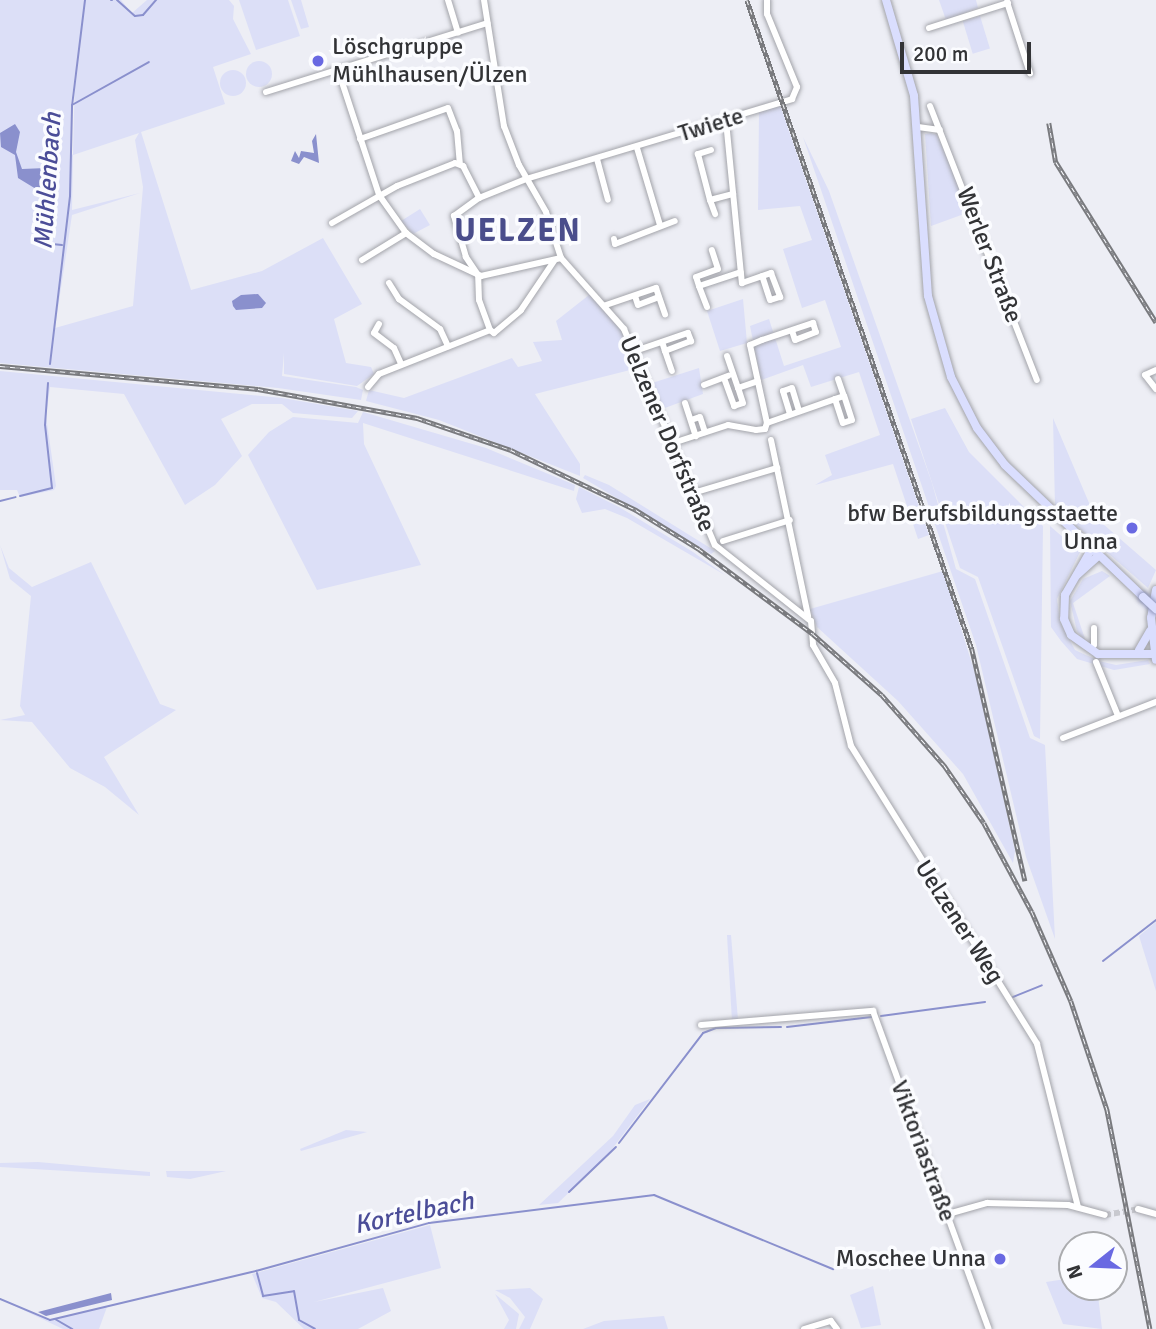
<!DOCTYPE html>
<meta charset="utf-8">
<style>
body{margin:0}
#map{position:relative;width:1156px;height:1329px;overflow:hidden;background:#edeef5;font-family:Signika,sans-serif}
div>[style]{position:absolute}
.green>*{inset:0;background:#dcdff7;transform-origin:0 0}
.round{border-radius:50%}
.water>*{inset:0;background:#8a90cd}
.stream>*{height:2px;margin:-1px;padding:0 1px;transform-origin:1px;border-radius:1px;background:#8a90cd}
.minor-tunnel>*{height:6px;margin-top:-3px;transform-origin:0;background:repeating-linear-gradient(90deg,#c8c9cf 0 6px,transparent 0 9px)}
.roads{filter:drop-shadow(0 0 2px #a3a4aa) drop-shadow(0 0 2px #a3a4aa)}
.minor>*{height:6px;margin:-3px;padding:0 3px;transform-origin:3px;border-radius:3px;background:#fff}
.major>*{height:8px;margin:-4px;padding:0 4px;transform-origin:4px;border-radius:4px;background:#dadefe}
.rail>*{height:4.5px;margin-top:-2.25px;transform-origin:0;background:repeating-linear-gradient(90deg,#fbfcff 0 5px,#797a7e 0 10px);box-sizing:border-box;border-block:2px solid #797a7e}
.bridges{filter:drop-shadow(0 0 2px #8f94b8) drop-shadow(0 0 2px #8f94b8)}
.major-bridge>*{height:8px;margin:-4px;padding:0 4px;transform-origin:4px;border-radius:4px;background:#dadefe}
.dots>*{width:19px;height:19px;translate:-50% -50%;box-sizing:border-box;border:4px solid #fbfcff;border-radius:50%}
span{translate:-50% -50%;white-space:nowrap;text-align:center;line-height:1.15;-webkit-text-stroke:7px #fbfcff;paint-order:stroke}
.poi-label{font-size:24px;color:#323336}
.left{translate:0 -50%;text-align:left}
.right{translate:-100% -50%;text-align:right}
.street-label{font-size:24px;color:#323336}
.water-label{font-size:26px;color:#4b4d98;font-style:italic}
.district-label{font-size:32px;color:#4a4d8b;font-weight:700;letter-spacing:2px}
.north{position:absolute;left:1058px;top:1231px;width:70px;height:70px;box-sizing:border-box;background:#fbfcff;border:2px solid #abacaf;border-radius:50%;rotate:252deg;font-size:19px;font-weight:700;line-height:28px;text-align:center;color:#323336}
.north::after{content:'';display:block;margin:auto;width:24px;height:32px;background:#6969e2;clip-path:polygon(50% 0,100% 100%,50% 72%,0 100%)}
.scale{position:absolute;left:900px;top:42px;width:131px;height:32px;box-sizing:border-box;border:4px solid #323336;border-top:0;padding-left:9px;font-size:21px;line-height:24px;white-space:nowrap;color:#323336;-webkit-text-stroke:5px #fbfcff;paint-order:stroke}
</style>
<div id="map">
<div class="green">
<i style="clip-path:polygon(evenodd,0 0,121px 0,132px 13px,147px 0,229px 0,234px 6px,233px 19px,251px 54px,213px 67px,225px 104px,141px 132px,191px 290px,262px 271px,323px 238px,362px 304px,334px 319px,346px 363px,371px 367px,374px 374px,357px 386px,284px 374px,284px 353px,282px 376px,356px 387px,363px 390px,361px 400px,278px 388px,0 363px,0 0,75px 73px,73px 154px,72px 155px,71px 105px,75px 73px,0 0,139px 133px,135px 140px,143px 187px,133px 306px,55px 328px,72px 215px,140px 193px,72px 210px,73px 155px,139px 133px)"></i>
<i style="clip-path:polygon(239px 0,288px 0,300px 36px,256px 50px)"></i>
<i style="clip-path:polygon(291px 0,301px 0,309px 27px,301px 29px)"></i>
<i style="clip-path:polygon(939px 0,976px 0,978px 8px,946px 20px)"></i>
<i style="left:980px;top:16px;width:34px;height:18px;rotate:73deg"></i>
<i class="round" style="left:246px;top:61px;width:26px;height:26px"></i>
<i class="round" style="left:220px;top:70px;width:26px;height:26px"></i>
<i style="clip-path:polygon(780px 105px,929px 535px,918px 539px,893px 464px,815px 485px,832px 475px,825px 455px,880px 435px,859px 372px,811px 387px,803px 365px,761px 380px,750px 326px,769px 319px,784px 366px,841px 347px,825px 300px,802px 308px,783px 249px,812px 240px,800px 206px,758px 210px,759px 111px)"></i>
<i style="clip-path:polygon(931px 133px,937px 135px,979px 235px,974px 237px,964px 214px,931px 226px,925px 134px)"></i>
<i style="clip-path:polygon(803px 137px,829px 191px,932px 483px,956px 569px,975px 579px,1030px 738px,1045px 745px,1055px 939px,1026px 857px,976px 645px)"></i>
<i style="clip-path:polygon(420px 209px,430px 225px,413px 234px,401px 221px)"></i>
<i style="clip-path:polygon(582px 286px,616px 317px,642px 367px,535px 394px,580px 464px,580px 476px,439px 420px,366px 401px,369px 390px,404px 398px,512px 358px,518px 367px,542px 361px,533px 342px,562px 340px,556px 321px,589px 295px)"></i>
<i style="clip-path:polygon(743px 299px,747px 343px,720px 351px,707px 311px)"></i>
<i style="clip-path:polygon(699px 368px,703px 394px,662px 409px,652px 383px)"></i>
<i style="clip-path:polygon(0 371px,282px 398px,358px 411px,352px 418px,293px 413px,282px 404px,252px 404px,221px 419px,242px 456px,215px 485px,185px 505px,124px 394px,50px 387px,46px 416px,56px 486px,54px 490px,20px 497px,17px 490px,0 490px)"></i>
<i style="clip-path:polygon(945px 408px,969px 452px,1043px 526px,1040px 739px,1034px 736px,978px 577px,960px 568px,911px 419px)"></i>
<i style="clip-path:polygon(363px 412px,486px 448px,575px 485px,574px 491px,363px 423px,364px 444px,421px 565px,317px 590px,248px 455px,269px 432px,293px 417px,358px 423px)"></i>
<i style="clip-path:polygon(1053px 418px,1095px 517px,1156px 570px,1148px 588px,1055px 507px)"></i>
<i style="clip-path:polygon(585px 475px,609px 485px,715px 551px,711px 554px,583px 478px)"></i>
<i style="clip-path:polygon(579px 487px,619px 507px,693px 552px,725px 575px,627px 518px,605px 509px,582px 513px,576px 499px)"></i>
<i style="clip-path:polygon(1050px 526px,1080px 552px,1057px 599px,1060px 622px,1075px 650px,1099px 661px,1116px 665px,1148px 660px,1150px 664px,1114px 670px,1077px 659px,1061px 641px,1051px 627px)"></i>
<i style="clip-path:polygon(0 545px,9px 568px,32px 587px,91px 562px,160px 704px,176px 710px,104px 757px,139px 815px,105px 787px,70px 768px,32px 722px,0 720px,25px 715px,20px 706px,31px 596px,10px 579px)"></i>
<i style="clip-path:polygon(943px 571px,978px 683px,1015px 851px,1013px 863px,963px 774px,898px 701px,817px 627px,810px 609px)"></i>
<i style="clip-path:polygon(1102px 571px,1110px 576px,1073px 603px,1086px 642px,1077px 631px,1070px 601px,1083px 579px)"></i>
<i style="clip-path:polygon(1156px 922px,1156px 991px,1139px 936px)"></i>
<i style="clip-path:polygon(727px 935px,731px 935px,738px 1020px,732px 1021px)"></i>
<i style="clip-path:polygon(650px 1099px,606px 1157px,558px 1203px,539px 1205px,613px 1136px,635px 1105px)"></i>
<i style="clip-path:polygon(346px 1130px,367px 1132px,301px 1151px,300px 1149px)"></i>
<i style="clip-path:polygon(38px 1162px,150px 1172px,150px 1176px,0 1167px,0 1163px)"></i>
<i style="clip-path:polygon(166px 1171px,226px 1171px,190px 1179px,167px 1177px)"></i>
<i style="clip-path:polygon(430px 1225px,441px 1268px,314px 1302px,383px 1288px,391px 1311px,358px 1329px,304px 1329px,276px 1302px,262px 1298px,252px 1274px)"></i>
<i style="clip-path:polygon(1072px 1278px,1072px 1287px,1097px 1287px,1102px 1329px,1063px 1324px,1046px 1282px)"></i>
<i style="clip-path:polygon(873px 1286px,881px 1325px,861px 1328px,850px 1295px)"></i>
<i style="clip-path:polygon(530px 1288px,543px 1299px,530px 1329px,519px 1329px,525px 1317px,510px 1298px,495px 1290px)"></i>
<i style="clip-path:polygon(495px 1294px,519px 1314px,516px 1329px,504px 1329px,509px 1320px)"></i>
<i style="clip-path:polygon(0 1299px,50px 1320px,107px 1307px,99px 1329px,63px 1329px)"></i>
<i style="clip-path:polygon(664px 1316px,668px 1329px,583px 1329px,604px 1321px)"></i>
</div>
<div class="water">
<i style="clip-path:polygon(15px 124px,20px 132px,16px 152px,22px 169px,46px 168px,46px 185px,36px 189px,18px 178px,15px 155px,1px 147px,0 133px)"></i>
<i style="clip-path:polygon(316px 134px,319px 163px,304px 157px,299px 164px,291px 161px,295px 151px,299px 158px,301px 151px,314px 153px,312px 141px)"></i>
<i style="clip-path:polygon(258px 294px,266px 303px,262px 308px,236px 310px,233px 306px,232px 301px,241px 295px)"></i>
<i style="clip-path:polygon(111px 1293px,112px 1300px,46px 1316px,38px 1312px)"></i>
</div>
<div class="stream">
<i style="left:111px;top:0;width:1px"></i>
<i style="left:117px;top:0;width:24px;rotate:42deg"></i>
<i style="left:135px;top:16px;width:8px;rotate:-7deg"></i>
<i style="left:143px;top:15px;width:20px;rotate:-49deg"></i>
<i style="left:72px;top:105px;width:88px;rotate:-29.2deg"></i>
<i style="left:52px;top:244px;width:10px;rotate:6deg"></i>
<i style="left:50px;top:364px;width:169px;rotate:-83.2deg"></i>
<i style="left:70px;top:196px;width:90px;rotate:-88.7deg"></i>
<i style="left:72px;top:106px;width:107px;rotate:-83deg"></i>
<i style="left:20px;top:496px;width:33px;rotate:-14deg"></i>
<i style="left:52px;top:488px;width:63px;rotate:-96.3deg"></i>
<i style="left:45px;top:425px;width:42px;rotate:-85.9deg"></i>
<i style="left:0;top:501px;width:16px;rotate:-14deg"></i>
<i style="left:1103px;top:961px;width:67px;rotate:-37.7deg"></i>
<i style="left:1013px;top:997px;width:31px;rotate:-22deg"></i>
<i style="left:881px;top:1016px;width:105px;rotate:-7.7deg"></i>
<i style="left:787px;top:1027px;width:85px;rotate:-6.8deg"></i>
<i style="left:619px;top:1143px;width:138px;rotate:-52.6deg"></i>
<i style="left:703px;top:1033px;width:14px;rotate:-21deg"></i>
<i style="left:716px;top:1028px;width:65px;rotate:-0.9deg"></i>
<i style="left:569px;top:1192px;width:65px;rotate:-43.8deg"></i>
<i style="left:257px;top:1273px;width:24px;rotate:75deg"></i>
<i style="left:263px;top:1296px;width:31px;rotate:-9deg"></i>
<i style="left:294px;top:1291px;width:29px;rotate:80deg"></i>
<i style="left:299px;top:1320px;width:18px;rotate:29deg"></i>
<i style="left:0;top:1299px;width:54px;rotate:22.8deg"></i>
<i style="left:50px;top:1320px;width:212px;rotate:-13.4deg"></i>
<i style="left:256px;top:1271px;width:180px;rotate:-15.5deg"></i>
<i style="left:429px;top:1223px;width:227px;rotate:-7.1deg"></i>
<i style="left:654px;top:1195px;width:194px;rotate:22.5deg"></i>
<i style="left:55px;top:1319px;width:20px;rotate:30deg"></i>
</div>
<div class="minor-tunnel">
<i style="left:1105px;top:1215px;width:34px;rotate:-10deg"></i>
</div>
<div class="roads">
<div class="minor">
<i style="left:448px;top:0;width:34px;rotate:73deg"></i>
<i style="left:484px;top:0;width:128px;rotate:81deg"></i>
<i style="left:504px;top:126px;width:42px;rotate:69deg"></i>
<i style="left:519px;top:165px;width:54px;rotate:60.1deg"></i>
<i style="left:546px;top:212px;width:48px;rotate:71.9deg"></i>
<i style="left:561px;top:258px;width:95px;rotate:48.4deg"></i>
<i style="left:624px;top:329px;width:234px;rotate:67.2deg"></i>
<i style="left:715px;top:545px;width:122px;rotate:38.4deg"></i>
<i style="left:811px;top:621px;width:24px;rotate:85deg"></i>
<i style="left:813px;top:645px;width:44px;rotate:59.9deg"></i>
<i style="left:835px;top:683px;width:65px;rotate:75.7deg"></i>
<i style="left:851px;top:746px;width:351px;rotate:58deg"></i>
<i style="left:1037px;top:1044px;width:168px;rotate:75.9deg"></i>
<i style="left:1007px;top:2px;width:75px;rotate:72.1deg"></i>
<i style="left:929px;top:28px;width:83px;rotate:-17.6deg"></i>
<i style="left:338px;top:70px;width:132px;rotate:71.8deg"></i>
<i style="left:379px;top:195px;width:47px;rotate:54.6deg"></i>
<i style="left:406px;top:233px;width:35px;rotate:37deg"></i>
<i style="left:434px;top:254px;width:52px;rotate:25.1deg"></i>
<i style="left:481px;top:276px;width:82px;rotate:-12.7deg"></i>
<i style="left:266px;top:92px;width:232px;rotate:-17.3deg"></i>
<i style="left:930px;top:106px;width:294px;rotate:68.7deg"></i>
<i style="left:726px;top:121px;width:163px;rotate:84.4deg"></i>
<i style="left:742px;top:283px;width:31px;rotate:-19deg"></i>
<i style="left:771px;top:273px;width:26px;rotate:69deg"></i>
<i style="left:780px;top:297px;width:10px;rotate:163deg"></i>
<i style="left:770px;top:300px;width:25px;rotate:-108deg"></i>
<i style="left:918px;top:127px;width:22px;rotate:8deg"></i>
<i style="left:360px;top:139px;width:93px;rotate:-19.4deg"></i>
<i style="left:448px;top:108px;width:25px;rotate:69deg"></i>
<i style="left:457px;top:131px;width:32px;rotate:85deg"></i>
<i style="left:637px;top:148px;width:80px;rotate:73.4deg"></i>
<i style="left:711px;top:150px;width:14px;rotate:163deg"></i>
<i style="left:698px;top:154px;width:48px;rotate:75.4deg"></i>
<i style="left:710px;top:200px;width:24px;rotate:-15deg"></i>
<i style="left:597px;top:159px;width:42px;rotate:75deg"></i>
<i style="left:710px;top:200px;width:15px;rotate:70deg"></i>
<i style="left:332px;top:223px;width:75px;rotate:-29.6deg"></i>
<i style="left:397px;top:186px;width:62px;rotate:-21.6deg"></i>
<i style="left:455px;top:163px;width:9px;rotate:21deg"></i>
<i style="left:463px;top:166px;width:36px;rotate:63deg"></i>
<i style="left:614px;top:239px;width:5px;rotate:79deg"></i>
<i style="left:615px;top:244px;width:64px;rotate:-21deg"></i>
<i style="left:362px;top:260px;width:52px;rotate:-31.5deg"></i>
<i style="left:389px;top:283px;width:19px;rotate:58deg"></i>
<i style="left:399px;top:299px;width:51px;rotate:36.2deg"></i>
<i style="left:440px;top:329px;width:19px;rotate:65deg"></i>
<i style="left:699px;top:286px;width:9px;rotate:-108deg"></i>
<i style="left:696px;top:277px;width:23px;rotate:-20deg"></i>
<i style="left:718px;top:269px;width:20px;rotate:-108deg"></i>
<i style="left:635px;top:296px;width:9px;rotate:72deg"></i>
<i style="left:638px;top:305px;width:22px;rotate:-21deg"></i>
<i style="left:606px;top:305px;width:53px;rotate:-18.8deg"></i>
<i style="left:656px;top:288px;width:28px;rotate:71deg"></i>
<i style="left:707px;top:307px;width:22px;rotate:-111deg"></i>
<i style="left:699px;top:286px;width:44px;rotate:-18.4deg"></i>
<i style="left:379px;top:324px;width:10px;rotate:119deg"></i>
<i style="left:374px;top:333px;width:25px;rotate:37deg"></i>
<i style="left:394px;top:348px;width:17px;rotate:66deg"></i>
<i style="left:490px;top:330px;width:32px;rotate:-110deg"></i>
<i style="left:479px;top:300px;width:25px;rotate:-92deg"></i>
<i style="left:478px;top:275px;width:22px;rotate:-124deg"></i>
<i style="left:466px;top:257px;width:43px;rotate:-106.3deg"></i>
<i style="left:454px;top:216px;width:31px;rotate:-36deg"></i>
<i style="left:479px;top:198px;width:51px;rotate:-22deg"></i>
<i style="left:526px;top:179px;width:278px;rotate:-16.7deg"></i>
<i style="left:792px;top:99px;width:13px;rotate:-67deg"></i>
<i style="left:797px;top:87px;width:79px;rotate:-112.3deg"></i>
<i style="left:767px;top:14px;width:14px;rotate:-90deg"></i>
<i style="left:490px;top:330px;width:5px;rotate:37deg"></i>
<i style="left:494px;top:333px;width:35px;rotate:-40deg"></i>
<i style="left:521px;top:310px;width:59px;rotate:-56deg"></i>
<i style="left:635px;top:351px;width:56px;rotate:-18.8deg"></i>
<i style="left:688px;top:333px;width:9px;rotate:69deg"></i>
<i style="left:691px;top:341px;width:28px;rotate:159deg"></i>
<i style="left:665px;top:351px;width:9px;rotate:-108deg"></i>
<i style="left:665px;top:351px;width:21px;rotate:71deg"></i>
<i style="left:727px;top:356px;width:34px;rotate:71deg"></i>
<i style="left:738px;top:388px;width:21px;rotate:-19deg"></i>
<i style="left:1156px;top:370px;width:12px;rotate:156deg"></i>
<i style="left:1145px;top:375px;width:18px;rotate:52deg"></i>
<i style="left:724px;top:378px;width:30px;rotate:70deg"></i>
<i style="left:734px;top:406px;width:9px;rotate:-18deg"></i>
<i style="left:743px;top:403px;width:16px;rotate:-108deg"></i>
<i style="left:838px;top:379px;width:18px;rotate:71deg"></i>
<i style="left:704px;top:385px;width:26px;rotate:-21deg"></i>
<i style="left:368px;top:387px;width:17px;rotate:-50deg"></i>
<i style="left:379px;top:374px;width:119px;rotate:-21.6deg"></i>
<i style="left:685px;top:403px;width:35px;rotate:72deg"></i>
<i style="left:790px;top:414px;width:24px;rotate:-107deg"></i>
<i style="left:783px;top:391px;width:9px;rotate:-18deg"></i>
<i style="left:792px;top:388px;width:24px;rotate:73deg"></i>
<i style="left:691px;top:420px;width:9px;rotate:-18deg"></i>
<i style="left:700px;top:417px;width:16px;rotate:72deg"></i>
<i style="left:767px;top:423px;width:80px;rotate:-102.3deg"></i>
<i style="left:750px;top:345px;width:13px;rotate:-23deg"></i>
<i style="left:762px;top:340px;width:54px;rotate:-18.4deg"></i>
<i style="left:813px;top:323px;width:9px;rotate:72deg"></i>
<i style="left:816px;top:332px;width:22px;rotate:159deg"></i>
<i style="left:795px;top:340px;width:9px;rotate:-108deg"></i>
<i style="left:767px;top:423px;width:72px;rotate:-19.4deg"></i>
<i style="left:835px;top:399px;width:25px;rotate:72deg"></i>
<i style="left:843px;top:423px;width:9px;rotate:-18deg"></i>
<i style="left:852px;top:420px;width:25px;rotate:-108deg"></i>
<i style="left:844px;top:396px;width:9px;rotate:162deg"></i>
<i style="left:771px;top:440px;width:180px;rotate:78.1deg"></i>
<i style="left:673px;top:443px;width:58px;rotate:-18.1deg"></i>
<i style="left:728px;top:425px;width:28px;rotate:10deg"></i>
<i style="left:756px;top:430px;width:9px;rotate:-6deg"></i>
<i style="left:765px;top:429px;width:6px;rotate:-72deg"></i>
<i style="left:693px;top:493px;width:88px;rotate:-16.6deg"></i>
<i style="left:723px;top:541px;width:70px;rotate:-17.4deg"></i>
<i style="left:1094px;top:628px;width:17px;rotate:90deg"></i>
<i style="left:1096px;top:662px;width:58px;rotate:67.8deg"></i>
<i style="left:1063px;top:738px;width:100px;rotate:-21.2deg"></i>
<i style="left:701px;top:1025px;width:173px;rotate:-4.7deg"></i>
<i style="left:873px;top:1011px;width:338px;rotate:70deg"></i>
<i style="left:1138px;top:1209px;width:19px;rotate:16deg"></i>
<i style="left:948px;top:1214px;width:41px;rotate:-15.8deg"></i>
<i style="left:987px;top:1203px;width:81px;rotate:1.4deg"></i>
<i style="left:1068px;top:1205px;width:38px;rotate:15deg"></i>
<i style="left:804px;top:1329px;width:28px;rotate:-17deg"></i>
<i style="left:831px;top:1321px;width:10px;rotate:53deg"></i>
</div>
<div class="major">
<i style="left:886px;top:0;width:100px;rotate:73.7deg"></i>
<i style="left:914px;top:96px;width:200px;rotate:86deg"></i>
<i style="left:928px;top:296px;width:84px;rotate:74.1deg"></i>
<i style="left:951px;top:377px;width:57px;rotate:63deg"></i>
<i style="left:977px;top:428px;width:46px;rotate:52.9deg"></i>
<i style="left:1005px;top:465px;width:191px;rotate:43.7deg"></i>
<i style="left:1091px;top:550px;width:52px;rotate:120deg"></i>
<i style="left:1065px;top:595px;width:24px;rotate:92deg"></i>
<i style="left:1064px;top:619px;width:17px;rotate:66deg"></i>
<i style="left:1071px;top:635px;width:33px;rotate:35deg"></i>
<i style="left:1098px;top:654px;width:56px"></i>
<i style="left:1077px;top:575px;width:28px;rotate:-42deg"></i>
<i style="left:1156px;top:590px;width:28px;rotate:100deg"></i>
<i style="left:1151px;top:618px;width:42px;rotate:83.2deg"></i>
<i style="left:1139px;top:650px;width:22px;rotate:-60deg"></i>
</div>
</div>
<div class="rail">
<i style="left:747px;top:0;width:687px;rotate:70.88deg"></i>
<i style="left:972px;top:649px;width:238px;rotate:77.1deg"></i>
<i style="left:1049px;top:123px;width:40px;rotate:80deg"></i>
<i style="left:1056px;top:162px;width:189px;rotate:58deg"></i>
<i style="left:0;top:366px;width:259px;rotate:5.1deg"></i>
<i style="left:258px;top:389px;width:162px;rotate:10.3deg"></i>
<i style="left:417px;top:418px;width:99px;rotate:18.8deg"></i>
<i style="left:511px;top:450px;width:139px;rotate:25.6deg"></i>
<i style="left:636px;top:510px;width:74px;rotate:31.8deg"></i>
<i style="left:699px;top:549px;width:142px;rotate:36.7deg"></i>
<i style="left:813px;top:634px;width:92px;rotate:41.5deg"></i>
<i style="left:882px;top:695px;width:94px;rotate:48.5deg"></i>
<i style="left:944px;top:765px;width:70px;rotate:55.4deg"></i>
<i style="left:984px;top:823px;width:101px;rotate:61.7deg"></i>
<i style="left:1032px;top:912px;width:97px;rotate:66.3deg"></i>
<i style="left:1071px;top:1001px;width:114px;rotate:71.6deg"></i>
<i style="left:1107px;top:1109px;width:224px;rotate:78.9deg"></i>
</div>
<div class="bridges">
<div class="major-bridge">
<i style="left:1143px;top:597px;width:18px;rotate:43deg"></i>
</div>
</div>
<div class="dots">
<i style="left:318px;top:61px;background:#6969e2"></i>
<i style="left:1132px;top:528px;background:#6969e2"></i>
<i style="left:1000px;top:1259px;background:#6969e2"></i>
</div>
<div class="poi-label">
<span class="left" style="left:332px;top:61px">Löschgruppe<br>Mühlhausen/Ülzen</span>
<span class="right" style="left:1118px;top:528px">bfw Berufsbildungsstaette<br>Unna</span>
<span class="right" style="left:986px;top:1259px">Moschee Unna</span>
</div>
<div class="street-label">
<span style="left:711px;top:125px;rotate:-17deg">Twiete</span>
<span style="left:989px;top:255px;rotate:69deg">Werler Straße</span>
<span style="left:667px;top:434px;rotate:67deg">Uelzener Dorfstraße</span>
<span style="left:959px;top:922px;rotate:57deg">Uelzener Weg</span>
<span style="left:923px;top:1151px;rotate:70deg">Viktoriastraße</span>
</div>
<div class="water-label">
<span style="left:49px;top:181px;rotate:-86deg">Mühlenbach</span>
<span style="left:414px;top:1214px;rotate:-12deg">Kortelbach</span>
</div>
<div class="district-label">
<span style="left:518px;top:231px">UELZEN</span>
</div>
<div class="north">N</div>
<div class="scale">200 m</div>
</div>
